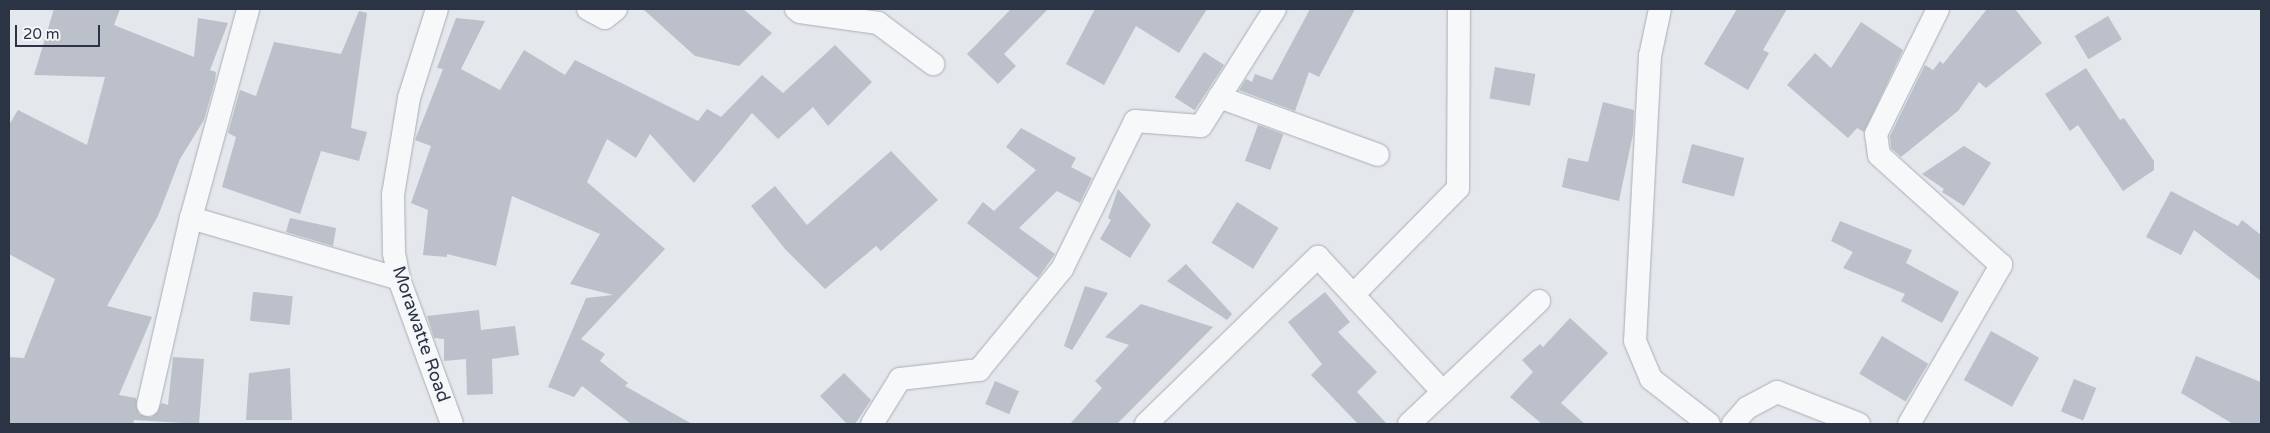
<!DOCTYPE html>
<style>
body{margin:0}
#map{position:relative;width:2270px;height:433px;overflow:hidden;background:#e4e7ec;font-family:"Varela Round",sans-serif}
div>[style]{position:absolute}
.building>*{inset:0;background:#bbc0ca;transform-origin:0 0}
.roads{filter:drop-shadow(0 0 1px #a9aeb7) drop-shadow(0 0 1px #a9aeb7)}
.street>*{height:22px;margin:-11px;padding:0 11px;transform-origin:11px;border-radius:11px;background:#f7f8fa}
span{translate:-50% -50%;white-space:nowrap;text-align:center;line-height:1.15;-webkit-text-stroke:4.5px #f4f6f9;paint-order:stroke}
.street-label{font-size:18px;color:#2b3445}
.frame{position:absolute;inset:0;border:10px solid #2b3445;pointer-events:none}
.scale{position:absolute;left:15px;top:25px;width:85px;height:22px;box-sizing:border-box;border:2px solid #2b3445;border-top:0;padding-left:6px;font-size:15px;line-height:18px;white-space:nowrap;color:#2b3445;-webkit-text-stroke:4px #f4f6f9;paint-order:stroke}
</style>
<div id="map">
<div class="building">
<i style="clip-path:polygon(54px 9px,120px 9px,114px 25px,194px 57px,198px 18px,228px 23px,210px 70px,216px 72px,215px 81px,204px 120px,180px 159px,158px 216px,107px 306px,152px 317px,119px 395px,136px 398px,139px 414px,152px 417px,162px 403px,168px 405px,173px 357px,204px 359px,199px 424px,134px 420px,133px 424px,9px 424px,9px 357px,24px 358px,55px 279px,9px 254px,9px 125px,18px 110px,87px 145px,105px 77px,34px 75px)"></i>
<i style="clip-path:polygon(643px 9px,743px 9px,772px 33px,739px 66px,695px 56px)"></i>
<i style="clip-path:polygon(1011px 9px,1048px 9px,1004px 54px,1016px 66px,998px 84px,967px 54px)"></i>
<i style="clip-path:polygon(1095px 9px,1207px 9px,1179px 53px,1136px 26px,1104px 85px,1066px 64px)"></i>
<i style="clip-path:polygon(1310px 9px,1355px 9px,1319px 77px,1309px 72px,1295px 111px,1239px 90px,1246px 79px,1252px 82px,1255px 74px,1272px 80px)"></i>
<i style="clip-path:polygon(1737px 9px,1787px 9px,1763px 50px,1769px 53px,1748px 90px,1704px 64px)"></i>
<i style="clip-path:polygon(1987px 9px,2015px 9px,2042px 43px,1986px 88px,1979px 82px,1958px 111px,1901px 157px,1891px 148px,1890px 136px,1925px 65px,1933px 70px,1940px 61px,1943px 64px)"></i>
<i style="clip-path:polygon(359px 11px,367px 13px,351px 128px,367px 132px,359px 161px,321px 151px,300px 214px,222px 187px,236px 137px,228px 133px,240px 90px,256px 96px,274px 42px,341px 54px)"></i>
<i style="left:2108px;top:16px;width:27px;height:39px;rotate:59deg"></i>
<i style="clip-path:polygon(456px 18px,485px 21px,461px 69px,500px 90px,524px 50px,565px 75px,575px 60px,698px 121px,707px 109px,721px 117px,762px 75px,783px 93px,835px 45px,872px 82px,828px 126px,813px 107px,778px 139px,752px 113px,694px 183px,650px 134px,636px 158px,607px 139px,587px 182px,665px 249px,581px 339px,605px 354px,600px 361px,628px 383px,625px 386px,692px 424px,631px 424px,582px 386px,574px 397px,548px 387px,586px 298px,613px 295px,570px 284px,600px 234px,512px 196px,496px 266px,447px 254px,447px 257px,423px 255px,428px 210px,411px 203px,431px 146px,415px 140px,443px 69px,437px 68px)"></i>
<i style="clip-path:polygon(1861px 22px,1903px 50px,1864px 132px,1857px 128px,1848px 138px,1787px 85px,1815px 53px,1831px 68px)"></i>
<i style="left:1204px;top:52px;width:24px;height:54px;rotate:33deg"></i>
<i style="left:1495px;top:67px;width:41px;height:32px;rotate:10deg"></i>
<i style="clip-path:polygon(2086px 68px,2120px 120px,2124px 118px,2154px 161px,2154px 170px,2123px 191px,2078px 125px,2070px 131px,2045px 94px)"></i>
<i style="clip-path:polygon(1603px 102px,1634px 110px,1633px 134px,1619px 201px,1562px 187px,1568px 158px,1588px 162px)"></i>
<i style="left:1258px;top:125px;width:27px;height:38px;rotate:20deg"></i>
<i style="clip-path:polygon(1021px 128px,1076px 158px,1071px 167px,1092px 178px,1080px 203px,1057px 191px,1019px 228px,1055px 254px,1038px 278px,967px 223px,983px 202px,994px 211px,1036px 170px,1006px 147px)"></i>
<i style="left:1692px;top:144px;width:54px;height:40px;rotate:15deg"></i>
<i style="clip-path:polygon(1964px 146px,1991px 163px,1964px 206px,1942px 192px,1944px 189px,1922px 174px)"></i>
<i style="clip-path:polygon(891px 151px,938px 200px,881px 251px,876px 246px,825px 289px,785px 249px,751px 206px,775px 186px,807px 225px)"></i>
<i style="clip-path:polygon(1118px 189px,1151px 225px,1130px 258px,1100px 239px,1111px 220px,1108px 218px)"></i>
<i style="clip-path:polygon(2171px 191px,2238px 226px,2242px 220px,2261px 235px,2261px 281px,2194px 230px,2181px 255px,2146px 237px)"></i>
<i style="left:1237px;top:202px;width:49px;height:48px;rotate:32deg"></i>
<i style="clip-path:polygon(290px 218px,336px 228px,333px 246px,286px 232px)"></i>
<i style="clip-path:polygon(1840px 221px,1912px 250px,1906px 263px,1959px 292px,1942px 323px,1901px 301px,1905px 294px,1843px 268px,1853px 252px,1831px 241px)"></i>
<i style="clip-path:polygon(1186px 264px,1232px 314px,1227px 320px,1167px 281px)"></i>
<i style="clip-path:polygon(1085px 286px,1108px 293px,1072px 350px,1064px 346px)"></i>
<i style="left:253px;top:292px;width:40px;height:29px;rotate:6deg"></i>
<i style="clip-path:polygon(1325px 292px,1350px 322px,1338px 332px,1377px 372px,1357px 392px,1387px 424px,1358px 424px,1311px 375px,1322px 364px,1288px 322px)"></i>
<i style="clip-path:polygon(1141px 304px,1213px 327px,1117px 424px,1070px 424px,1102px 388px,1095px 381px,1129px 345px,1105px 337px)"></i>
<i style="clip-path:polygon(479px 310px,481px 330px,515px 326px,519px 355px,492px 359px,493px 394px,467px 395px,466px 359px,444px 361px,444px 339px,434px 338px,427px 316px)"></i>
<i style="clip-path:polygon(1570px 318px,1608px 353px,1561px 403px,1585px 424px,1542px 424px,1510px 397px,1533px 372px,1522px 360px,1540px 344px,1543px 347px)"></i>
<i style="left:1991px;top:331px;width:55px;height:56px;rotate:29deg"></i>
<i style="left:1882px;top:336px;width:54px;height:44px;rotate:31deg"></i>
<i style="clip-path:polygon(2196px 356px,2261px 382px,2261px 424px,2233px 424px,2181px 393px)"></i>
<i style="clip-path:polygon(290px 368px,292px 420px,246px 420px,249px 373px)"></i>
<i style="clip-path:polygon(844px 373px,871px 400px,855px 424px,847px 424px,820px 396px)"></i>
<i style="left:2074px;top:379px;width:24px;height:35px;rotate:22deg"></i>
<i style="left:995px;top:381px;width:26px;height:25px;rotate:23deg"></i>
</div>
<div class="roads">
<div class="street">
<i style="left:437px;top:9px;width:93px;rotate:107.5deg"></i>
<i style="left:409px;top:98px;width:98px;rotate:99.4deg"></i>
<i style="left:393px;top:195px;width:58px;rotate:89deg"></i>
<i style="left:394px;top:253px;width:26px;rotate:79deg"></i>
<i style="left:399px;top:279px;width:154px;rotate:69.9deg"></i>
<i style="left:588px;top:9px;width:19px;rotate:28deg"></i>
<i style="left:605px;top:18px;width:14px;rotate:-39deg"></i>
<i style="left:796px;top:9px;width:5px;rotate:37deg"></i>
<i style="left:800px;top:12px;width:79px;rotate:8deg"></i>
<i style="left:878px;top:23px;width:69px;rotate:36.7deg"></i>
<i style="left:1660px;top:9px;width:48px;rotate:102deg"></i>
<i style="left:1650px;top:56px;width:285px;rotate:93deg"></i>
<i style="left:1635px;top:341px;width:41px;rotate:67.2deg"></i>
<i style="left:1651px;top:379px;width:73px;rotate:37.8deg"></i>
<i style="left:1219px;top:97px;width:169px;rotate:20deg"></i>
<i style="left:191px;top:218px;width:217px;rotate:16.3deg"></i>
<i style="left:1354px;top:294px;width:148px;rotate:-45.5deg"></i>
<i style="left:1458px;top:188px;width:179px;rotate:-89.7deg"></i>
<i style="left:148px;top:405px;width:192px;rotate:-77.1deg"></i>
<i style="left:191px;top:218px;width:217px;rotate:-74.7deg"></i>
<i style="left:872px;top:424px;width:53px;rotate:-58.1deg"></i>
<i style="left:900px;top:379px;width:80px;rotate:-6.5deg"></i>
<i style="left:979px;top:370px;width:131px;rotate:-50.6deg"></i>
<i style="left:1062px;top:269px;width:165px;rotate:-63.7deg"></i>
<i style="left:1135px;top:121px;width:66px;rotate:4.3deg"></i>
<i style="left:1201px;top:126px;width:138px;rotate:-57.7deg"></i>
<i style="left:1146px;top:424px;width:240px;rotate:-44.2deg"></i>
<i style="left:1318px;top:257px;width:184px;rotate:47.2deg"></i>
<i style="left:1409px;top:424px;width:179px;rotate:-43.4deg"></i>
<i style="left:1733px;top:424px;width:21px;rotate:-49deg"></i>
<i style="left:1747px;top:408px;width:34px;rotate:-28deg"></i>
<i style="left:1777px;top:392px;width:88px;rotate:21.3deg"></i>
<i style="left:1909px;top:424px;width:184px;rotate:-59.9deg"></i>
<i style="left:2001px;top:265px;width:164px;rotate:-138deg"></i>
<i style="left:1879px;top:155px;width:21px;rotate:-98deg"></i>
<i style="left:1876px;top:134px;width:140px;rotate:-63.6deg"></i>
</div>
</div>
<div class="street-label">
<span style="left:421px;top:334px;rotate:71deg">Morawatte Road</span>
</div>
<div class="frame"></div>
<div class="scale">20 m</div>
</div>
